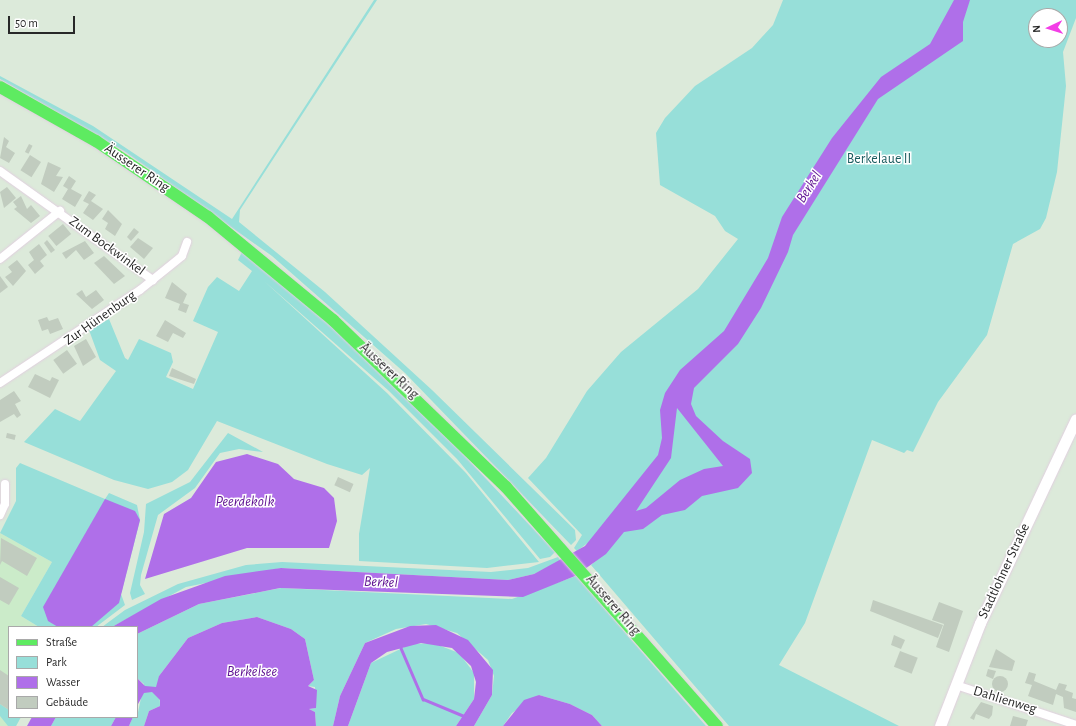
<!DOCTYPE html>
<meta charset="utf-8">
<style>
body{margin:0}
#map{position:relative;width:1076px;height:726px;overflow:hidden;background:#dceada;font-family:"Alegreya Sans",sans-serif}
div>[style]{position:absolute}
.education>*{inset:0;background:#cbebc9}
.green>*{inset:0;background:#97dfd9}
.water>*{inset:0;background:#af6fe9}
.stream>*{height:2.5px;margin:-1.25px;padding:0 1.25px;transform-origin:1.25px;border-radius:1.25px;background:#af6fe9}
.building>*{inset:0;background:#c1ccbf;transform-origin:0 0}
.round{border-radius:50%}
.roads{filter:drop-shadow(0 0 1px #e1cfdf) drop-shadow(0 0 1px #e1cfdf)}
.street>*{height:8px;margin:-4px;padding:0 4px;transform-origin:4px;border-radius:4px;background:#fff}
.secondary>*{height:11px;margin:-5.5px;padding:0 5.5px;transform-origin:5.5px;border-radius:5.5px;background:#fff}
.primary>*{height:12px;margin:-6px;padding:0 6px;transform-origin:6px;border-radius:6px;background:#5eeb61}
span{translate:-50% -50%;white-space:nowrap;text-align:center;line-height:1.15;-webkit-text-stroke:3px #fff;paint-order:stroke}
.park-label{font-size:14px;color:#1c5e61}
.street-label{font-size:14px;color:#282828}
.water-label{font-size:15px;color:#5f1292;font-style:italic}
.legend{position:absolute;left:8px;top:626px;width:130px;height:92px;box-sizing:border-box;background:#fff;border:1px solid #a9a9a9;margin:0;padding:5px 7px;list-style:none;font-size:12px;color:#282828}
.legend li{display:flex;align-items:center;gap:8px;height:20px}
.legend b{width:20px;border:1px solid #a9a9a9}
.north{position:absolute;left:1028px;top:8px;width:40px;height:40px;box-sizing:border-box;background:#fff;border:1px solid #a9a9a9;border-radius:50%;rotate:266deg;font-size:11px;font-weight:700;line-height:16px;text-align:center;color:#282828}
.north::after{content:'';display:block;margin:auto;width:14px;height:18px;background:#f33ee6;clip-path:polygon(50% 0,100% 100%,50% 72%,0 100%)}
.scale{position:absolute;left:8px;top:16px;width:67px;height:18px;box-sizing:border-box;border:2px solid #282828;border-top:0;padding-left:5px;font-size:12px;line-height:14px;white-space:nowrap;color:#282828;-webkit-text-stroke:3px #fff;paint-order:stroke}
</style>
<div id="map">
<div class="education">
<i style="clip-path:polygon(0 533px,52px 562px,21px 616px,39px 627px,9px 627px,9px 717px,21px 717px,16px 726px,0 726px)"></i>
</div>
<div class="green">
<i style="clip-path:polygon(374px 0,377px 0,240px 210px,239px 222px,325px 292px,432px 390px,575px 530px,576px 540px,571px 545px,405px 373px,272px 256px,124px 151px,0 79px,0 76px,93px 126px,232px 219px)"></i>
<i style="clip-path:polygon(evenodd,783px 0,1076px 0,1076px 18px,1063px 52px,1066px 86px,1057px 172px,1046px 218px,1040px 229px,1013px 244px,987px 335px,938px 402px,913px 452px,907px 450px,904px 453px,872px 440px,805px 623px,779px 665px,899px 726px,729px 726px,591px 565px,597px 560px,589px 542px,577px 551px,574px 548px,582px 535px,528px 478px,546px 458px,587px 391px,621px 352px,698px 289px,738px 239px,725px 231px,715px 216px,660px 185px,656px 133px,665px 118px,695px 86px,752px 48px,773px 25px,783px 0,1036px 16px,1060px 16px,1060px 40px,1036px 40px,1036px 16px)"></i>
<i style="clip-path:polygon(242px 252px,345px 338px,424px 413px,555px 552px,550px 557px,540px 559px,457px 459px,389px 391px,264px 281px,387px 393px,466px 473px,539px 562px,487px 568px,359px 561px,359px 534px,370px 468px,362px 475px,327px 464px,217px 421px,188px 470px,172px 482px,148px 489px,114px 480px,24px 442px,55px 409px,80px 421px,116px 371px,100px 360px,89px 330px,109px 319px,125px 358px,128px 360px,139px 339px,171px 353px,173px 362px,166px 377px,193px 389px,218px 332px,193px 321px,208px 287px,217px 277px,239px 291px,252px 271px,238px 260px)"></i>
<i style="clip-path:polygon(228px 433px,263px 452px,239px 449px,220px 453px,195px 488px,158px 515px,141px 575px,140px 585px,145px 594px,132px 600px,130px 593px,144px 532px,146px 504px,190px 482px)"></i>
<i style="clip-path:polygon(20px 463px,105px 499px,109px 493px,137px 505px,140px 520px,121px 594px,125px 605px,96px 627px,39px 627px,21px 616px,52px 562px,0 533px,16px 501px,16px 468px)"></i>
<i style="clip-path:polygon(558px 557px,561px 561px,534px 574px,508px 580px,281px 568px,186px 587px,112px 627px,102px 627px,125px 610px,178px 584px,246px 565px,282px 562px,491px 572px,528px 568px)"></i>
<i style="clip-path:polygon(576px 576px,706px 726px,602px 726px,592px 715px,570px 704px,539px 695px,512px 713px,503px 726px,474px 726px,492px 695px,494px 676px,488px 660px,457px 633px,426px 624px,396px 629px,365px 643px,340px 696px,333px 726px,316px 726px,315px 712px,309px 709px,316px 708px,315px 687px,308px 686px,314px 680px,305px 639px,291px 629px,257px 617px,222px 623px,188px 638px,159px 676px,160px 706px,149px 711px,144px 726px,129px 726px,133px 717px,137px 717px,144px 684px,137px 678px,137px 634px,199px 604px,281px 588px,512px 599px)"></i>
<i style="clip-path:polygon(433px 643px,459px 653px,474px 673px,474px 699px,456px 726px,348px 726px,371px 663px,411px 644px)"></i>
<i style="clip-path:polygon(0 704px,9px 710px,9px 717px,21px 717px,16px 726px,8px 726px,0 716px)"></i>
<i style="clip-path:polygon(56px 717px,116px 717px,111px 726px,51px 726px)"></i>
</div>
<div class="water">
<i style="clip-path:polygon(evenodd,954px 0,970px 0,963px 22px,963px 41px,878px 99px,793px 235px,788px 252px,761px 308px,738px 344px,694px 388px,691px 404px,696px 416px,723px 441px,750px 459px,752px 473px,738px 488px,702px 496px,685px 510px,662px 515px,643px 529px,624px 532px,606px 554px,575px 576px,523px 597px,280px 588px,199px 604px,137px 634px,137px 627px,112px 627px,161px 599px,225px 576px,281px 568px,508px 580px,534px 574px,585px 546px,658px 455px,662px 438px,660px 410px,665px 393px,680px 370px,724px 331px,768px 258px,782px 217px,832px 138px,881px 77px,930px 44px,954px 0,677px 408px,723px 466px,704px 469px,680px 480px,646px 508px,636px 511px,671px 458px,677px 408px)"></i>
<i style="clip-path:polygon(247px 454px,278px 464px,294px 479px,324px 488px,334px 498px,337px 521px,329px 548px,247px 548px,145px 579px,164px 514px,191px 498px,216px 462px)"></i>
<i style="clip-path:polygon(105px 499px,135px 511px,140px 520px,119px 603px,91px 627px,58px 627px,48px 621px,43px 607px)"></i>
<i style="clip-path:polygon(257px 617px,291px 629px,305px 639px,314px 680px,308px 686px,317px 690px,316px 708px,309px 709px,315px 712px,316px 726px,144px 726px,149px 711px,160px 706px,160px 700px,152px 692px,144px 693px,137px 706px,137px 678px,145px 686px,156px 687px,159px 676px,188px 638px,222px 623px)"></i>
<i style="clip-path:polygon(436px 625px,468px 640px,493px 670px,492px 695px,474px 726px,456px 726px,474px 699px,476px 682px,471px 666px,452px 648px,421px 643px,387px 652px,371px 663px,348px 726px,333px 726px,340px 696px,365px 643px,410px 626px)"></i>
<i style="clip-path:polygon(539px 695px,570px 704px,592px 715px,602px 726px,503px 726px,524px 700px)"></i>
<i style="clip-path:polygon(32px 717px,56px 717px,51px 726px,27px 726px)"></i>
<i style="clip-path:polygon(116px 717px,133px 717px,129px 726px,111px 726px)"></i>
</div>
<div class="stream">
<i style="left:401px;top:648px;width:56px;rotate:66.7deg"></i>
<i style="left:423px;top:699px;width:44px;rotate:22.5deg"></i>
</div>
<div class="building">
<i style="clip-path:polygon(4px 137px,9px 141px,6px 147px,15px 153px,9px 163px,0 158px)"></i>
<i style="left:29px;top:144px;width:4px;height:9px;rotate:27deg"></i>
<i style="left:30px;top:155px;width:13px;height:18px;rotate:32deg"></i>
<i style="clip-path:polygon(48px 162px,61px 168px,56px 176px,63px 177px,54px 192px,41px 184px)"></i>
<i style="clip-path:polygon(69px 176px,76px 181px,71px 189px,82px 195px,75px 207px,62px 199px,68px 189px,63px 186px)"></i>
<i style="clip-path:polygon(7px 187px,16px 198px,4px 208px,0 192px)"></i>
<i style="clip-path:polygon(89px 191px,96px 195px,91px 201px,103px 209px,93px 220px,83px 213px,89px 204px,83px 201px)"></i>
<i style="clip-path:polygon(21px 196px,27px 209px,31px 205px,40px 216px,31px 223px,14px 209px,17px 207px,13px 202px)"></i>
<i style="clip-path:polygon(108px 210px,122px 224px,115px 236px,105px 229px,108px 223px,102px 219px)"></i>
<i style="left:63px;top:224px;width:13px;height:19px;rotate:51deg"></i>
<i style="clip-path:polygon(134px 228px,139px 232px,131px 241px,127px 237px)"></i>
<i style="clip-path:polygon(138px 238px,153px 248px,144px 259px,130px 247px)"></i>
<i style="clip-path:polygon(47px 240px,55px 250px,51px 253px,44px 243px)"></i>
<i style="clip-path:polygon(85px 241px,94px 253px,84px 260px,76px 250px,66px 259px,62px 253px)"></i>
<i style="clip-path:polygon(39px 244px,47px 255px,40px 261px,44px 266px,35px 274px,28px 265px,34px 260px,29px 252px)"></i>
<i style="clip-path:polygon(104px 256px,125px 276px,114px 284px,94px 263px)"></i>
<i style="clip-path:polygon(17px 260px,26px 271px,13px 286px,5px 277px,12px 272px,8px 267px)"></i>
<i style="clip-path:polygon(0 276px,8px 287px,0 293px)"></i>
<i style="clip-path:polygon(172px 282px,187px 294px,183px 303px,189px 305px,186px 313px,178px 310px,180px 304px,165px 298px)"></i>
<i style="clip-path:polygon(82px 290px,86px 297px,96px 290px,104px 300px,92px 309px,76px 294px)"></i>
<i style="clip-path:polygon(47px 317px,49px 321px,58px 318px,63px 329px,50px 334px,48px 329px,42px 331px,38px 320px)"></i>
<i style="clip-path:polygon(165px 320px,186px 333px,183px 338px,173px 333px,168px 342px,156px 336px)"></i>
<i style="clip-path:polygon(86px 339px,96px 357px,83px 366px,74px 346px)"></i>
<i style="left:67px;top:350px;width:17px;height:17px;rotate:54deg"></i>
<i style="clip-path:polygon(172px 368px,196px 379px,194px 384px,169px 376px)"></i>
<i style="clip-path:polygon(35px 374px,50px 381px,52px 377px,59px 380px,50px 398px,28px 387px)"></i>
<i style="clip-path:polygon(14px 391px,21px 401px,15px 404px,21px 415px,17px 418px,14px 414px,0 422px,0 400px)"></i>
<i style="left:7px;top:433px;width:9px;height:5px;rotate:13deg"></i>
<i style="left:338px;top:477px;width:17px;height:9px;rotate:24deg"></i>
<i style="clip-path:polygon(1px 538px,37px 558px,27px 576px,2px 561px,0 565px)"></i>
<i style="clip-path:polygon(0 577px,19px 588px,9px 605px,0 600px)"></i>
<i style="clip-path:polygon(873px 600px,943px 625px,938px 638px,870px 611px)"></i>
<i style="clip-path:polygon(939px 602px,963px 611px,949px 652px,936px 647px,944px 624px,932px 620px)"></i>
<i style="clip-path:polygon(894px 635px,905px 640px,901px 649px,891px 645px)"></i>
<i style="clip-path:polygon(996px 649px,1015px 661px,1012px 671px,989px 667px)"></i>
<i style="left:900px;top:651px;width:19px;height:17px;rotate:21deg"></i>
<i style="clip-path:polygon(988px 669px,996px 671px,993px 679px,986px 676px)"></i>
<i style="clip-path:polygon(0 670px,9px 676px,9px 710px,0 704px)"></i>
<i style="clip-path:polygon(1029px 672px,1036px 674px,1034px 681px,1056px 690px,1059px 683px,1067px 685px,1065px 690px,1073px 693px,1072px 698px,1076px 699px,1076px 712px,1064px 708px,1063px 697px,1056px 694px,1053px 705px,1028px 696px,1032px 685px,1025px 683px)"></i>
<i class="round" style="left:992px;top:676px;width:16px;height:16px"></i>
<i style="clip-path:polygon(981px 702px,993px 706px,992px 715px,989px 719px,976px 714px,974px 720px,970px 718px)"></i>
<i style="clip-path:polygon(1013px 716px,1028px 720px,1026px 726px,1010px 726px)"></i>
</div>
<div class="roads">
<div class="street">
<i style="left:0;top:171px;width:188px;rotate:35.5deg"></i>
<i style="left:0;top:259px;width:77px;rotate:-38.7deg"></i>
<i style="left:0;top:383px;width:168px;rotate:-33.6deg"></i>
<i style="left:140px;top:290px;width:54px;rotate:-39deg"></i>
<i style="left:182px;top:256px;width:15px;rotate:-70deg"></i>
<i style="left:0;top:515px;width:12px;rotate:-66deg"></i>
<i style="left:5px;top:504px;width:20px;rotate:-90deg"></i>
<i style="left:956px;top:685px;width:126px;rotate:18.4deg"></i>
</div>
<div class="secondary">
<i style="left:940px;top:726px;width:110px;rotate:-68.8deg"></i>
<i style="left:980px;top:623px;width:225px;rotate:-64.8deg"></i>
</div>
<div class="primary">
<i style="left:0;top:87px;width:110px;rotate:29.4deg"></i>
<i style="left:96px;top:141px;width:135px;rotate:34.2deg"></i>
<i style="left:208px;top:217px;width:162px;rotate:39.5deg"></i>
<i style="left:333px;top:320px;width:240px;rotate:44deg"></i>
<i style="left:506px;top:487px;width:319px;rotate:48.6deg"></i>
</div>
</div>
<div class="park-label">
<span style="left:879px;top:159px">Berkelaue II</span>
</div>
<div class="street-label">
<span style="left:137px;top:168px;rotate:34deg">Äusserer Ring</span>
<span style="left:107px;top:246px;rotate:36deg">Zum Bockwinkel</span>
<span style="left:100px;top:318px;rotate:-35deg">Zur Hünenburg</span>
<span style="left:389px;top:371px;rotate:43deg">Äusserer Ring</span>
<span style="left:1004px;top:571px;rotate:-65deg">Stadtlohner Straße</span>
<span style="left:613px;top:605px;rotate:49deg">Äusserer Ring</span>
<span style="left:1005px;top:700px;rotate:17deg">Dahlienweg</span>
</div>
<div class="water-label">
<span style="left:809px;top:187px;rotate:-58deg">Berkel</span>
<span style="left:245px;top:502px">Peerdekolk</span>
<span style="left:381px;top:582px;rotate:2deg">Berkel</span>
<span style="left:252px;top:672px">Berkelsee</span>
</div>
<ul class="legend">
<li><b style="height:5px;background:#5eeb61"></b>Straße</li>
<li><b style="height:11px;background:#97dfd9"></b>Park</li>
<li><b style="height:11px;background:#af6fe9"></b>Wasser</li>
<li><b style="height:11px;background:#c1ccbf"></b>Gebäude</li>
</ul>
<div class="north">N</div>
<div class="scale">50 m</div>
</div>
